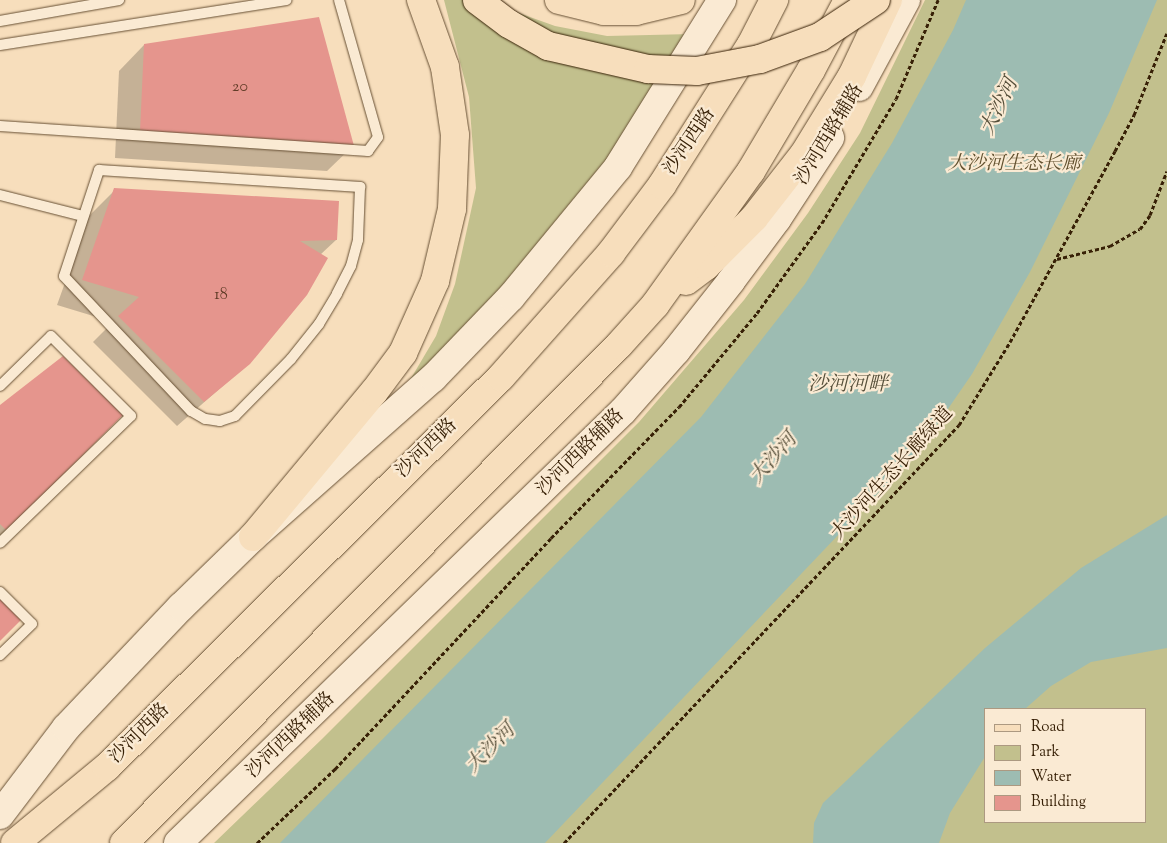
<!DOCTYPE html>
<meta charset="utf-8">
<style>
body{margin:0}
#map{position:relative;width:1167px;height:843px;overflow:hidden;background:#f7debc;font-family:"Sorts Mill Goudy","Noto Serif SC",serif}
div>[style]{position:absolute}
.green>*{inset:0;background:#c2c08d}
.water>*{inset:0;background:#9dbcb2}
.shadow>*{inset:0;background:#0003}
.building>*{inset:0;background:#e5958d}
.path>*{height:3px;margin-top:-1.5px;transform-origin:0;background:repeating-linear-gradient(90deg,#372006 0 4px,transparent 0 6.5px)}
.roads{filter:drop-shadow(0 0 1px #675034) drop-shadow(0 0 1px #675034)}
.service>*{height:10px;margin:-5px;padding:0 5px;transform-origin:5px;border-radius:5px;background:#faead3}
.secondary>*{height:28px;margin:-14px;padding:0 14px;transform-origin:14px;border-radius:14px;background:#faead3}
.primary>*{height:28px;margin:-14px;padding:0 14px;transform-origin:14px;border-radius:14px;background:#f7debc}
.bridges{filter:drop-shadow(0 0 1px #372006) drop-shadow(0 0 1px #372006)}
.primary-bridge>*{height:28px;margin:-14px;padding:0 14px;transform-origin:14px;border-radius:14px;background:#f7debc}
span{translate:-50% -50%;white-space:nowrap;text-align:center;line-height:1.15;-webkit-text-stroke:4.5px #faead3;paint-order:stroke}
.number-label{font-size:16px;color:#623d28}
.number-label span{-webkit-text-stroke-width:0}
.street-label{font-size:19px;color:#372006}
.park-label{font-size:19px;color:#61502e;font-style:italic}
.water-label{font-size:20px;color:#564f3a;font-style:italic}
.legend{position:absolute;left:984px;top:708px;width:162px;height:115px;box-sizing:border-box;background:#faead3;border:1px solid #ac9981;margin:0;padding:6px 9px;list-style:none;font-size:15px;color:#372006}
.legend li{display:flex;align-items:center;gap:10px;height:25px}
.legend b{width:25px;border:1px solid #ac9981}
</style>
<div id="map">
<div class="green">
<i style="clip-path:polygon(444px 0,499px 0,516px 12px,555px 26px,607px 36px,692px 34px,579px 203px,397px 402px,436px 336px,455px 284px,476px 188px,469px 97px)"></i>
<i style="clip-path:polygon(evenodd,925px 0,1167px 0,1167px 843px,214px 843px,322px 739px,639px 422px,744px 300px,808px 213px,860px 133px,925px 0,986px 709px,1146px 709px,1146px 822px,986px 822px,986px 709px)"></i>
</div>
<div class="water">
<i style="clip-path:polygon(966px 0,1157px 0,1109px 113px,1030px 272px,972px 374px,921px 448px,545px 843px,280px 843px,701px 417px,805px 284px,892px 143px,953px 30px)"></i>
<i style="clip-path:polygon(1167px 515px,1167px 648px,1091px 662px,1051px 686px,1025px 709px,986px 709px,986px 755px,950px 813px,939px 843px,813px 843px,814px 823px,823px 803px,985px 648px,1081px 568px)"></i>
</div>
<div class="shadow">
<i style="clip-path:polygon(144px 45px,353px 146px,327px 171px,115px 158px,119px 71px)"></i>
<i style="clip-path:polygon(115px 190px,336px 240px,320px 255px,249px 363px,177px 426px,93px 342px,113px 322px,57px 305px,89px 216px)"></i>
<i style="clip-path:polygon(63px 358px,121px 415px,0 537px,0 406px)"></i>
</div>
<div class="building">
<i style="clip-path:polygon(319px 17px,354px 146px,140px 132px,144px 44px)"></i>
<i style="clip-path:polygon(114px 188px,339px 201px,337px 240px,300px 241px,328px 258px,307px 295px,250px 364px,204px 402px,118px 316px,139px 297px,82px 280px)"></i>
<i style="clip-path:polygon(63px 356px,123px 415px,7px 531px,0 524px,0 405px)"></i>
<i style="clip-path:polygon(0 597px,22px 619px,0 641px)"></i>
</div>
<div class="path">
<i style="left:1057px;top:259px;width:55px;rotate:-13.8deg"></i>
<i style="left:1110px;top:246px;width:34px;rotate:-30deg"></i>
<i style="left:1140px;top:229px;width:17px;rotate:-54deg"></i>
<i style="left:1150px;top:215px;width:47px;rotate:-68.9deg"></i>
<i style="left:257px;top:843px;width:108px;rotate:-43.5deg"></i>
<i style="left:335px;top:769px;width:316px;rotate:-46.9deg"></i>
<i style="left:551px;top:538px;width:183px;rotate:-45.7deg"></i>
<i style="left:679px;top:407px;width:122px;rotate:-50.3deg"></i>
<i style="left:757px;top:313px;width:111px;rotate:-54.2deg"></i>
<i style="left:822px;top:223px;width:144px;rotate:-59.2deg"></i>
<i style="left:896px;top:99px;width:108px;rotate:-67deg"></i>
<i style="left:564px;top:843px;width:575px;rotate:-46.62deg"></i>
<i style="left:959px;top:425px;width:97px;rotate:-58.4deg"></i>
<i style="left:1010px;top:342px;width:218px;rotate:-61.2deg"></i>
<i style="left:1115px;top:151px;width:41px;rotate:-62.2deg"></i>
<i style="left:1134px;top:115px;width:88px;rotate:-68.1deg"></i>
</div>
<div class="roads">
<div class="service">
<i style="left:0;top:21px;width:121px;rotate:-10deg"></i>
<i style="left:0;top:45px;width:290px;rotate:-8.9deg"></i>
<i style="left:0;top:126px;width:369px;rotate:3.9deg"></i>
<i style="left:368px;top:151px;width:17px;rotate:-54deg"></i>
<i style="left:378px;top:137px;width:142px;rotate:-105.9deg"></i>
<i style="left:99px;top:170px;width:262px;rotate:3.7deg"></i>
<i style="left:360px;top:187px;width:53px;rotate:92.2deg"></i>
<i style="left:358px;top:240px;width:27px;rotate:105deg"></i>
<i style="left:351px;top:266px;width:31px;rotate:117deg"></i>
<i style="left:337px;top:294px;width:35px;rotate:121deg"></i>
<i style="left:319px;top:324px;width:45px;rotate:128.7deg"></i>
<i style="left:291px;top:359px;width:80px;rotate:134.5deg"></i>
<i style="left:235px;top:416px;width:16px;rotate:162deg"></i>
<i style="left:220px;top:421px;width:15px;rotate:-172deg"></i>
<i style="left:205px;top:419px;width:16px;rotate:-150deg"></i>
<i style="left:191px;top:411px;width:185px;rotate:-133.3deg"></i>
<i style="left:64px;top:276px;width:112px;rotate:-71.7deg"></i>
<i style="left:0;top:195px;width:86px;rotate:14.2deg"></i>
<i style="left:0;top:386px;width:71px;rotate:-44.4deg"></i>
<i style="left:51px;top:336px;width:113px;rotate:45deg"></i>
<i style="left:131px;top:416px;width:182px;rotate:135.9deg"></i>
<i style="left:0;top:592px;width:45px;rotate:45deg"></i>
<i style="left:32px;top:624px;width:45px;rotate:135.9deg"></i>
</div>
<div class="secondary">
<i style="left:859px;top:87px;width:99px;rotate:-61.6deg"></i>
<i style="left:0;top:815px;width:109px;rotate:-52.8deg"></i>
<i style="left:66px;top:728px;width:167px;rotate:-46.5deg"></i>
<i style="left:181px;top:607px;width:100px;rotate:-44.2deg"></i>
<i style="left:253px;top:537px;width:240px;rotate:-41.5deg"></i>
<i style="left:433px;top:378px;width:112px;rotate:-46.1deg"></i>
<i style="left:511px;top:297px;width:168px;rotate:-50.5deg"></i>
<i style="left:618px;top:167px;width:197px;rotate:-58.1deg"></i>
<i style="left:178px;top:843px;width:620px;rotate:-44.15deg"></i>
<i style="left:623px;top:411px;width:80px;rotate:-48.5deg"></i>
<i style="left:676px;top:351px;width:89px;rotate:-51.8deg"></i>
<i style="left:731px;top:281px;width:77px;rotate:-53.4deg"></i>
<i style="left:777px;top:219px;width:97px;rotate:-56.8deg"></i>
</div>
<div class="primary">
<i style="left:559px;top:0;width:46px;rotate:13.7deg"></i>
<i style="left:604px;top:11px;width:32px"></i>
<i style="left:636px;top:11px;width:46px;rotate:-13.7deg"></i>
<i style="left:686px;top:281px;width:25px;rotate:-37deg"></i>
<i style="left:706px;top:266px;width:68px;rotate:-45deg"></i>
<i style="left:754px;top:218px;width:81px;rotate:-52deg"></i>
<i style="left:804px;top:154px;width:92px;rotate:-58.4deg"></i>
<i style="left:852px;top:76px;width:84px;rotate:-64.7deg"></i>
<i style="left:253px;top:537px;width:189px;rotate:-50.2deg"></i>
<i style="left:374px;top:392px;width:49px;rotate:-53.4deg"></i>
<i style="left:403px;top:353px;width:79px;rotate:-66deg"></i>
<i style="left:435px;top:281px;width:74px;rotate:-76.7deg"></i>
<i style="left:452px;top:209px;width:74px;rotate:-87.7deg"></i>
<i style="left:455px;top:135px;width:69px;rotate:-98.4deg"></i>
<i style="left:445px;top:67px;width:71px;rotate:-109.7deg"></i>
<i style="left:15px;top:843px;width:119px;rotate:-39.6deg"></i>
<i style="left:107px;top:767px;width:554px;rotate:-44.71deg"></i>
<i style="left:501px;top:377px;width:166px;rotate:-48.4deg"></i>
<i style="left:611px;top:253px;width:85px;rotate:-53.1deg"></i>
<i style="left:662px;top:185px;width:166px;rotate:-57.6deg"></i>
<i style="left:751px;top:45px;width:51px;rotate:-62.9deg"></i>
<i style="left:124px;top:843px;width:702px;rotate:-45.17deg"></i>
<i style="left:619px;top:345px;width:54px;rotate:-48deg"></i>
<i style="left:655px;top:305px;width:165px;rotate:-54.4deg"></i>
<i style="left:751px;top:171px;width:117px;rotate:-59.3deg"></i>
<i style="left:811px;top:70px;width:79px;rotate:-62.1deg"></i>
</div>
</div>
<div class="bridges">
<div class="primary-bridge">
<i style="left:477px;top:0;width:40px;rotate:37deg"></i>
<i style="left:509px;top:24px;width:45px;rotate:29.4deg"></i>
<i style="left:548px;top:46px;width:103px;rotate:13deg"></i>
<i style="left:648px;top:69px;width:49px;rotate:2.3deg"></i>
<i style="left:697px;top:71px;width:64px;rotate:-10.8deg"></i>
<i style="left:760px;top:59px;width:64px;rotate:-20.1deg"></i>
<i style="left:820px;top:37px;width:67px;rotate:-33.5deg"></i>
</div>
</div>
<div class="number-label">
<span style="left:240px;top:88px">20</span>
<span style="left:221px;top:296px">18</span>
</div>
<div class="street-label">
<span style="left:830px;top:135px;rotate:-59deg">沙河西路辅路</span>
<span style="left:690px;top:142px;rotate:-56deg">沙河西路</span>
<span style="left:427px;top:449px;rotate:-44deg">沙河西路</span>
<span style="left:581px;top:453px;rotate:-45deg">沙河西路辅路</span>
<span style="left:893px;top:474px;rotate:-48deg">大沙河生态长廊绿道</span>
<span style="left:140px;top:734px;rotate:-45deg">沙河西路</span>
<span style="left:291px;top:736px;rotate:-44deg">沙河西路辅路</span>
</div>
<div class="park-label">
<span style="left:1014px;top:165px">大沙河生态长廊</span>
</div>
<div class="water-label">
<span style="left:1000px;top:107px;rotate:-64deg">大沙河</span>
<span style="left:848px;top:385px">沙河河畔</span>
<span style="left:774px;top:459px;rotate:-49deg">大沙河</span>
<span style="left:491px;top:749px;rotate:-45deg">大沙河</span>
</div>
<ul class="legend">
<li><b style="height:6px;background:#f7debc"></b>Road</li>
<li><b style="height:14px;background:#c2c08d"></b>Park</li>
<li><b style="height:14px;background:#9dbcb2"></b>Water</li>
<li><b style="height:14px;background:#e5958d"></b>Building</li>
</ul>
</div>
